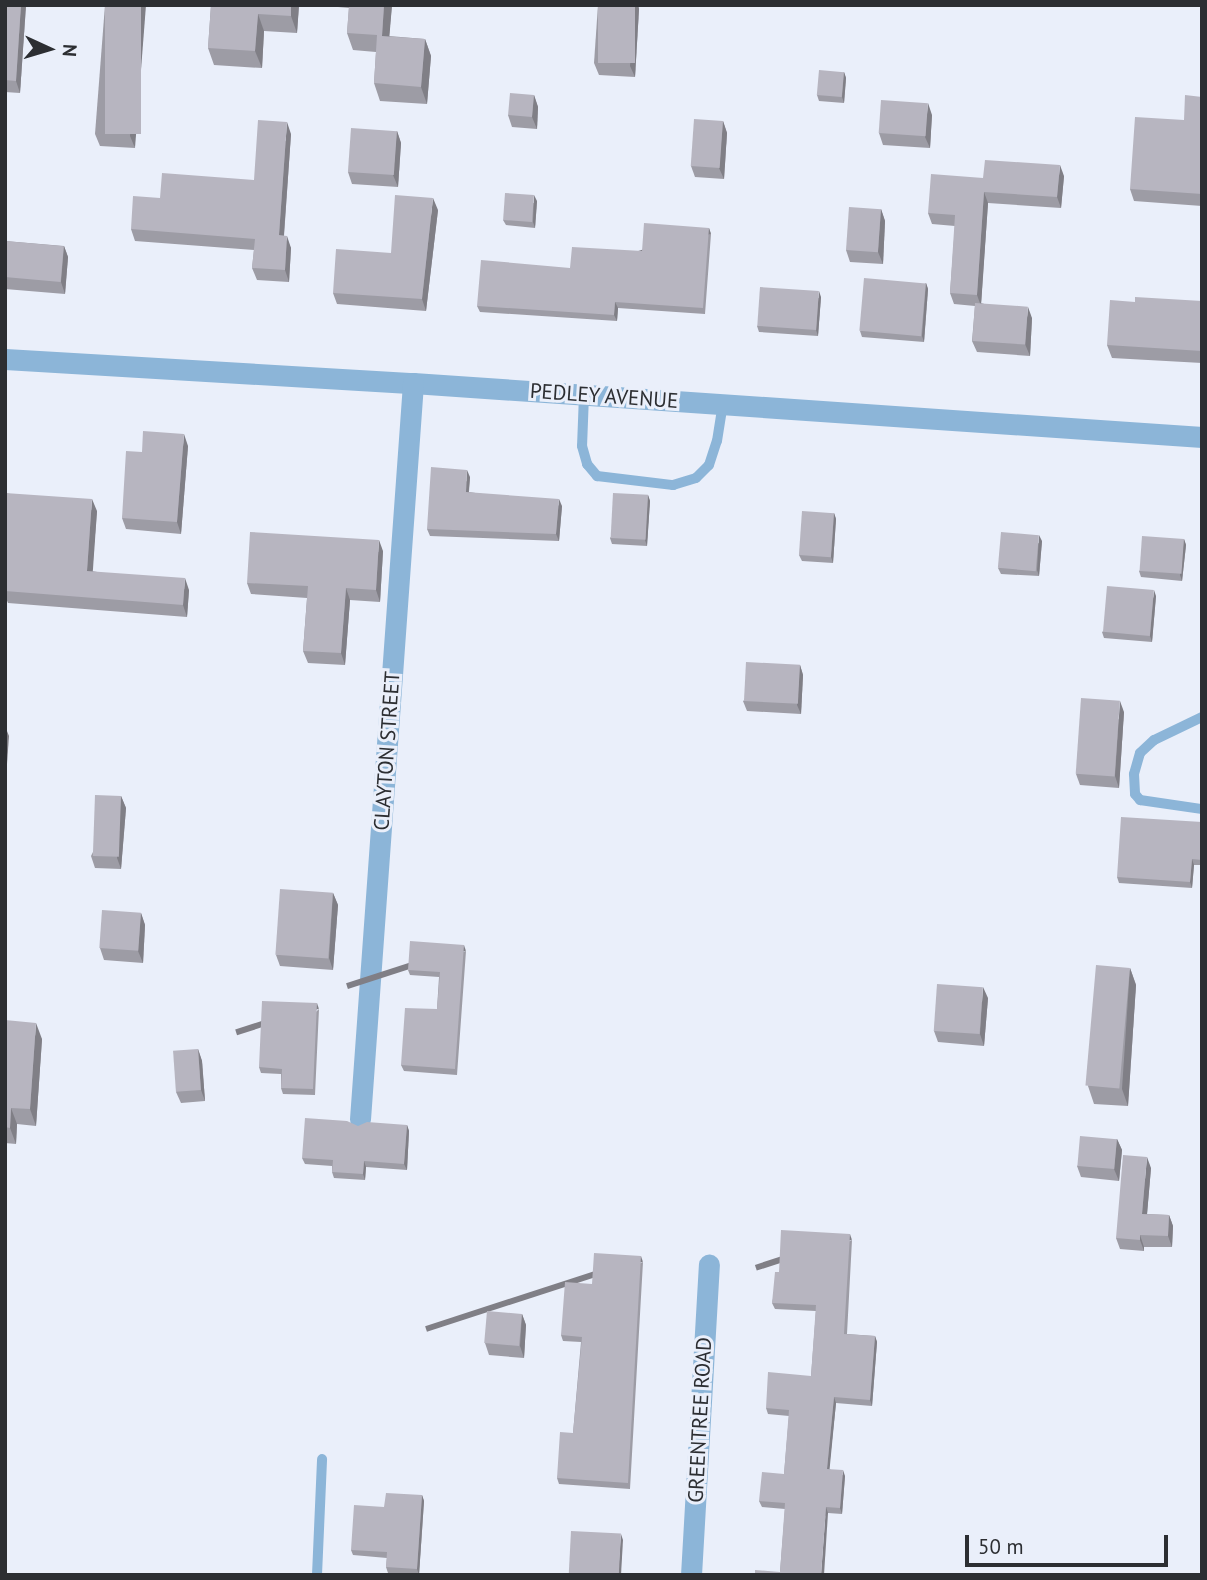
<!DOCTYPE html>
<style>
body{margin:0}
#map{position:relative;width:1207px;height:1580px;overflow:hidden;background:#eaeffa;font-family:"PT Sans",sans-serif}
div>[style]{position:absolute}
.lane>*{height:10px;margin:-5px;padding:0 5px;transform-origin:5px;border-radius:5px;background:#8cb5d8}
.street>*{height:21px;margin:-10.5px;padding:0 10.5px;transform-origin:10.5px;border-radius:10.5px;background:#8cb5d8}
.wall>*{inset:0;background:#9d9ca5}
.shaded-wall>*{inset:0;background:#807f86;transform-origin:0 0}
.building>*{inset:0;background:#b7b5c0;transform-origin:0 0}
span{translate:-50% -50%;white-space:nowrap;text-align:center;line-height:1.15;-webkit-text-stroke:6px #eaeffa;paint-order:stroke}
.street-label{font-size:21px;color:#2c2e32}
.frame{position:absolute;inset:0;border:7px solid #2c2e32;pointer-events:none}
.north{position:absolute;left:14px;top:14px;width:70px;height:70px;-webkit-text-stroke:5px #eaeffa;paint-order:stroke;rotate:94deg;font-size:19px;font-weight:700;line-height:28px;text-align:center;color:#2c2e32}
.north::after{content:'';display:block;margin:auto;width:24px;height:32px;background:#2c2e32;clip-path:polygon(50% 0,100% 100%,50% 72%,0 100%)}
.scale{position:absolute;left:965px;top:1535px;width:203px;height:32px;box-sizing:border-box;border:4px solid #2c2e32;border-top:0;padding-left:9px;font-size:21px;line-height:24px;white-space:nowrap;color:#2c2e32;-webkit-text-stroke:5px #eaeffa;paint-order:stroke}
</style>
<div id="map">
<div class="lane">
<i style="left:584px;top:395px;width:51px;rotate:92.2deg"></i>
<i style="left:582px;top:446px;width:19px;rotate:74deg"></i>
<i style="left:587px;top:464px;width:16px;rotate:50deg"></i>
<i style="left:597px;top:476px;width:77px;rotate:6.8deg"></i>
<i style="left:673px;top:485px;width:24px;rotate:-17deg"></i>
<i style="left:696px;top:478px;width:18px;rotate:-45deg"></i>
<i style="left:709px;top:465px;width:25px;rotate:-72deg"></i>
<i style="left:717px;top:441px;width:36px;rotate:-81deg"></i>
<i style="left:1202px;top:717px;width:53px;rotate:154.4deg"></i>
<i style="left:1154px;top:740px;width:19px;rotate:137deg"></i>
<i style="left:1140px;top:753px;width:22px;rotate:106deg"></i>
<i style="left:1134px;top:774px;width:20px;rotate:87deg"></i>
<i style="left:1135px;top:794px;width:8px;rotate:50deg"></i>
<i style="left:1140px;top:800px;width:63px;rotate:8.3deg"></i>
<i style="left:317px;top:1575px;width:116px;rotate:-87.5deg"></i>
</div>
<div class="street">
<i style="left:5px;top:359px;width:409px;rotate:3.4deg"></i>
<i style="left:413px;top:383px;width:791px;rotate:3.92deg"></i>
<i style="left:360px;top:1119px;width:738px;rotate:-85.88deg"></i>
<i style="left:691px;top:1575px;width:311px;rotate:-86.7deg"></i>
</div>
<div class="wall">
<i style="clip-path:polygon(5px 5px,26px 5px,20px 93px,5px 92px)"></i>
<i style="clip-path:polygon(105px 5px,135px 148px,100px 146px,95px 134px)"></i>
<i style="clip-path:polygon(211px 5px,299px 5px,297px 33px,264px 31px,262px 68px,214px 65px,208px 48px)"></i>
<i style="clip-path:polygon(316px 5px,392px 5px,389px 36px,425px 39px,431px 56px,427px 104px,380px 101px,374px 83px,376px 52px,353px 50px,347px 33px,349px 8px)"></i>
<i style="clip-path:polygon(598px 5px,638px 5px,639px 9px,635px 77px,599px 75px,594px 63px)"></i>
<i style="clip-path:polygon(844px 72px,846px 78px,844px 103px,819px 101px,817px 95px)"></i>
<i style="clip-path:polygon(534px 95px,538px 107px,537px 129px,512px 127px,508px 115px)"></i>
<i style="clip-path:polygon(1202px 97px,1202px 206px,1134px 201px,1130px 189px)"></i>
<i style="clip-path:polygon(932px 115px,930px 148px,883px 145px,879px 133px)"></i>
<i style="clip-path:polygon(723px 121px,727px 133px,724px 179px,695px 177px,691px 166px)"></i>
<i style="clip-path:polygon(397px 131px,401px 143px,398px 187px,352px 184px,348px 172px)"></i>
<i style="clip-path:polygon(291px 134px,284px 236px,291px 248px,289px 282px,257px 280px,252px 268px,254px 250px,135px 241px,131px 229px,254px 180px)"></i>
<i style="clip-path:polygon(1064px 176px,1061px 208px,988px 203px,981px 303px,1032px 318px,1030px 356px,977px 352px,972px 341px,975px 306px,954px 304px,950px 293px,955px 226px,932px 224px,928px 213px,983px 178px)"></i>
<i style="clip-path:polygon(537px 201px,535px 228px,506px 225px,503px 220px)"></i>
<i style="clip-path:polygon(881px 209px,885px 221px,883px 264px,850px 262px,846px 250px)"></i>
<i style="clip-path:polygon(438px 210px,426px 311px,337px 304px,333px 293px,391px 253px)"></i>
<i style="clip-path:polygon(709px 228px,711px 234px,705px 314px,618px 308px,617px 321px,480px 312px,477px 306px,570px 268px,642px 251px)"></i>
<i style="clip-path:polygon(5px 241px,64px 246px,68px 257px,65px 294px,5px 289px)"></i>
<i style="clip-path:polygon(926px 283px,928px 289px,924px 342px,862px 337px,860px 331px)"></i>
<i style="clip-path:polygon(821px 297px,818px 336px,759px 332px,757px 326px)"></i>
<i style="clip-path:polygon(1202px 301px,1202px 363px,1112px 358px,1107px 345px,1135px 302px)"></i>
<i style="clip-path:polygon(188px 446px,181px 534px,126px 529px,122px 518px,142px 452px)"></i>
<i style="clip-path:polygon(470px 477px,469px 492px,562px 506px,559px 541px,430px 536px,427px 529px)"></i>
<i style="clip-path:polygon(5px 493px,97px 511px,92px 571px,189px 590px,187px 617px,8px 603px,5px 596px)"></i>
<i style="clip-path:polygon(648px 495px,650px 501px,647px 546px,612px 544px,610px 538px)"></i>
<i style="clip-path:polygon(834px 513px,836px 519px,833px 563px,802px 561px,799px 555px)"></i>
<i style="clip-path:polygon(1184px 539px,1186px 545px,1182px 581px,1141px 577px,1139px 571px)"></i>
<i style="clip-path:polygon(1042px 541px,1039px 576px,1001px 574px,998px 568px)"></i>
<i style="clip-path:polygon(383px 551px,380px 602px,350px 600px,345px 665px,308px 663px,303px 651px,307px 598px,251px 594px,247px 583px)"></i>
<i style="clip-path:polygon(1156px 596px,1152px 642px,1104px 638px,1102px 632px)"></i>
<i style="clip-path:polygon(800px 665px,803px 675px,801px 714px,747px 711px,743px 701px)"></i>
<i style="clip-path:polygon(1124px 712px,1119px 788px,1080px 785px,1076px 774px)"></i>
<i style="clip-path:polygon(121px 796px,126px 808px,121px 869px,95px 868px,91px 856px)"></i>
<i style="clip-path:polygon(1202px 822px,1202px 865px,1194px 865px,1192px 888px,1119px 883px,1117px 877px)"></i>
<i style="clip-path:polygon(333px 893px,338px 905px,333px 970px,280px 966px,276px 955px)"></i>
<i style="clip-path:polygon(141px 913px,145px 925px,143px 963px,104px 960px,100px 948px)"></i>
<i style="clip-path:polygon(466px 951px,457px 1075px,404px 1071px,401px 1065px,437px 1009px,439px 977px,410px 975px,408px 970px)"></i>
<i style="clip-path:polygon(1130px 968px,1136px 985px,1128px 1106px,1094px 1104px,1088px 1086px)"></i>
<i style="clip-path:polygon(988px 998px,984px 1046px,938px 1042px,934px 1031px)"></i>
<i style="clip-path:polygon(319px 1009px,315px 1095px,283px 1094px,281px 1088px,281px 1074px,261px 1073px,259px 1067px)"></i>
<i style="clip-path:polygon(5px 1020px,42px 1039px,36px 1126px,17px 1124px,16px 1144px,5px 1143px)"></i>
<i style="clip-path:polygon(198px 1049px,202px 1061px,205px 1101px,181px 1103px,176px 1092px)"></i>
<i style="clip-path:polygon(407px 1125px,409px 1131px,407px 1170px,366px 1167px,365px 1180px,334px 1178px,332px 1172px,332px 1166px,305px 1164px,302px 1158px,358px 1126px)"></i>
<i style="clip-path:polygon(1117px 1139px,1122px 1150px,1119px 1181px,1081px 1177px,1077px 1166px)"></i>
<i style="clip-path:polygon(1151px 1168px,1147px 1214px,1169px 1215px,1173px 1226px,1172px 1247px,1144px 1247px,1144px 1251px,1120px 1249px,1116px 1238px)"></i>
<i style="clip-path:polygon(852px 1240px,847px 1334px,875px 1336px,877px 1342px,872px 1406px,836px 1403px,829px 1469px,845px 1476px,842px 1514px,828px 1513px,780px 1572px,785px 1509px,762px 1507px,759px 1501px,784px 1474px,789px 1416px,768px 1414px,766px 1408px,811px 1376px,816px 1311px,775px 1309px,772px 1303px,779px 1272px)"></i>
<i style="clip-path:polygon(643px 1262px,630px 1489px,559px 1484px,557px 1478px,573px 1433px,581px 1342px,563px 1341px,561px 1335px,592px 1284px)"></i>
<i style="clip-path:polygon(522px 1314px,526px 1325px,524px 1358px,489px 1355px,485px 1343px)"></i>
<i style="clip-path:polygon(422px 1495px,424px 1501px,419px 1575px,388px 1573px,386px 1567px,387px 1558px,353px 1555px,351px 1550px,384px 1507px)"></i>
</div>
<div class="shaded-wall">
<i style="clip-path:polygon(21px 5px,26px 5px,20px 93px,16px 81px)"></i>
<i style="clip-path:polygon(141px 5px,146px 5px,135px 148px,130px 136px)"></i>
<i style="clip-path:polygon(291px 5px,299px 5px,297px 33px,291px 16px)"></i>
<i style="clip-path:polygon(384px 5px,392px 5px,388px 53px,382px 36px)"></i>
<i style="clip-path:polygon(635px 5px,638px 5px,639px 9px,635px 77px,630px 66px)"></i>
<i style="clip-path:polygon(258px 14px,264px 31px,262px 68px,255px 51px)"></i>
<i style="clip-path:polygon(425px 39px,431px 56px,427px 104px,421px 87px)"></i>
<i style="clip-path:polygon(844px 72px,846px 78px,844px 103px,842px 97px)"></i>
<i style="clip-path:polygon(534px 95px,538px 107px,537px 129px,532px 117px)"></i>
<i style="clip-path:polygon(928px 103px,932px 115px,930px 148px,925px 137px)"></i>
<i style="clip-path:polygon(723px 121px,727px 133px,724px 179px,719px 168px)"></i>
<i style="clip-path:polygon(287px 122px,291px 134px,283px 247px,279px 235px)"></i>
<i style="clip-path:polygon(397px 131px,401px 143px,398px 187px,393px 175px)"></i>
<i style="clip-path:polygon(1060px 165px,1064px 176px,1061px 208px,1057px 197px)"></i>
<i style="clip-path:polygon(984px 192px,988px 203px,981px 306px,977px 295px)"></i>
<i style="clip-path:polygon(534px 195px,537px 201px,535px 228px,533px 222px)"></i>
<i style="clip-path:polygon(433px 198px,438px 210px,426px 311px,422px 299px)"></i>
<i style="clip-path:polygon(881px 209px,885px 221px,883px 264px,878px 252px)"></i>
<i style="left:709px;top:228px;width:6px;height:80px;rotate:72deg"></i>
<i style="clip-path:polygon(287px 236px,291px 248px,289px 282px,285px 270px)"></i>
<i style="clip-path:polygon(64px 246px,68px 257px,65px 294px,61px 282px)"></i>
<i style="clip-path:polygon(926px 283px,928px 289px,924px 342px,922px 336px)"></i>
<i style="clip-path:polygon(819px 291px,821px 297px,818px 336px,816px 330px)"></i>
<i style="clip-path:polygon(615px 302px,618px 308px,617px 321px,614px 315px)"></i>
<i style="clip-path:polygon(1028px 307px,1032px 318px,1030px 356px,1025px 344px)"></i>
<i style="clip-path:polygon(184px 434px,188px 446px,181px 534px,177px 522px)"></i>
<i style="clip-path:polygon(467px 470px,470px 477px,468px 499px,466px 492px)"></i>
<i style="clip-path:polygon(648px 495px,650px 501px,647px 546px,645px 540px)"></i>
<i style="clip-path:polygon(92px 499px,97px 511px,92px 583px,87px 571px)"></i>
<i style="clip-path:polygon(559px 499px,562px 506px,559px 541px,556px 534px)"></i>
<i style="clip-path:polygon(834px 513px,836px 519px,833px 563px,831px 557px)"></i>
<i style="clip-path:polygon(1039px 535px,1042px 541px,1039px 576px,1037px 570px)"></i>
<i style="clip-path:polygon(1184px 539px,1186px 545px,1182px 581px,1180px 575px)"></i>
<i style="clip-path:polygon(379px 540px,383px 551px,380px 602px,376px 590px)"></i>
<i style="clip-path:polygon(185px 578px,189px 590px,187px 617px,183px 605px)"></i>
<i style="clip-path:polygon(346px 588px,350px 600px,345px 665px,341px 653px)"></i>
<i style="clip-path:polygon(1154px 590px,1156px 596px,1152px 642px,1150px 636px)"></i>
<i style="clip-path:polygon(800px 665px,803px 675px,801px 714px,797px 705px)"></i>
<i style="clip-path:polygon(1120px 701px,1124px 712px,1119px 788px,1115px 776px)"></i>
<i style="clip-path:polygon(5px 726px,9px 736px,5px 792px)"></i>
<i style="clip-path:polygon(121px 796px,126px 808px,121px 869px,117px 858px)"></i>
<i style="clip-path:polygon(1192px 859px,1194px 865px,1192px 888px,1190px 882px)"></i>
<i style="clip-path:polygon(333px 893px,338px 905px,333px 970px,329px 958px)"></i>
<i style="clip-path:polygon(141px 913px,145px 925px,143px 963px,138px 951px)"></i>
<i style="left:464px;top:945px;width:6px;height:124px;rotate:72deg"></i>
<i style="clip-path:polygon(1130px 968px,1136px 985px,1128px 1106px,1122px 1089px)"></i>
<i style="clip-path:polygon(983px 987px,988px 998px,984px 1046px,980px 1034px)"></i>
<i style="left:317px;top:1003px;width:6px;height:86px;rotate:72deg"></i>
<i style="clip-path:polygon(36px 1023px,42px 1039px,36px 1126px,30px 1109px)"></i>
<i style="clip-path:polygon(198px 1049px,202px 1061px,205px 1101px,201px 1090px)"></i>
<i style="clip-path:polygon(11px 1108px,17px 1124px,16px 1144px,10px 1128px)"></i>
<i style="clip-path:polygon(407px 1125px,409px 1131px,407px 1170px,404px 1164px)"></i>
<i style="clip-path:polygon(1117px 1139px,1122px 1150px,1119px 1181px,1114px 1169px)"></i>
<i style="clip-path:polygon(1147px 1157px,1151px 1168px,1146px 1226px,1142px 1214px)"></i>
<i style="clip-path:polygon(364px 1161px,366px 1167px,365px 1180px,363px 1174px)"></i>
<i style="clip-path:polygon(1169px 1215px,1173px 1226px,1172px 1247px,1168px 1236px)"></i>
<i style="left:850px;top:1234px;width:6px;height:100px;rotate:72deg"></i>
<i style="clip-path:polygon(1140px 1235px,1144px 1247px,1144px 1251px,1140px 1240px)"></i>
<i style="left:641px;top:1256px;width:6px;height:227px;rotate:72deg"></i>
<i style="clip-path:polygon(522px 1314px,526px 1325px,524px 1358px,520px 1346px)"></i>
<i style="clip-path:polygon(875px 1336px,877px 1342px,872px 1406px,870px 1400px)"></i>
<i style="clip-path:polygon(834px 1397px,836px 1403px,829px 1475px,827px 1469px)"></i>
<i style="clip-path:polygon(843px 1470px,845px 1476px,842px 1514px,840px 1508px)"></i>
<i style="clip-path:polygon(422px 1495px,424px 1501px,419px 1575px,417px 1569px)"></i>
<i style="clip-path:polygon(826px 1507px,828px 1513px,824px 1575px,821px 1575px)"></i>
<i style="clip-path:polygon(621px 1534px,623px 1540px,621px 1575px,618px 1575px)"></i>
</div>
<div class="building">
<i style="clip-path:polygon(5px 5px,21px 5px,16px 81px,5px 80px)"></i>
<i style="left:105px;top:5px;width:36px;height:129px"></i>
<i style="clip-path:polygon(211px 5px,291px 5px,291px 16px,258px 14px,255px 51px,208px 48px)"></i>
<i style="clip-path:polygon(349px 5px,384px 5px,382px 36px,425px 39px,421px 87px,374px 83px,377px 35px,347px 33px)"></i>
<i style="left:598px;top:5px;width:37px;height:58px"></i>
<i style="left:819px;top:70px;width:25px;height:25px;rotate:5deg"></i>
<i style="left:510px;top:93px;width:24px;height:22px;rotate:5deg"></i>
<i style="clip-path:polygon(1185px 95px,1202px 97px,1202px 194px,1130px 189px,1135px 117px,1184px 120px)"></i>
<i style="left:881px;top:100px;width:47px;height:33px;rotate:4deg"></i>
<i style="left:694px;top:119px;width:29px;height:47px;rotate:4deg"></i>
<i style="clip-path:polygon(258px 120px,287px 122px,279px 235px,287px 236px,285px 270px,252px 268px,255px 239px,131px 229px,133px 196px,160px 198px,162px 173px,254px 180px)"></i>
<i style="left:351px;top:128px;width:46px;height:44px;rotate:4deg"></i>
<i style="clip-path:polygon(985px 160px,1060px 165px,1057px 197px,984px 192px,977px 295px,950px 293px,955px 215px,928px 213px,931px 174px,983px 178px)"></i>
<i style="left:505px;top:193px;width:29px;height:27px;rotate:4deg"></i>
<i style="clip-path:polygon(395px 195px,433px 198px,422px 299px,333px 293px,336px 249px,391px 253px)"></i>
<i style="left:849px;top:207px;width:32px;height:43px;rotate:4deg"></i>
<i style="clip-path:polygon(644px 223px,709px 228px,703px 308px,615px 302px,614px 315px,477px 306px,481px 260px,570px 268px,572px 247px,642px 251px)"></i>
<i style="left:5px;top:241px;width:59px;height:36px;rotate:5deg"></i>
<i style="left:864px;top:278px;width:62px;height:53px;rotate:5deg"></i>
<i style="left:760px;top:287px;width:59px;height:39px;rotate:4deg"></i>
<i style="clip-path:polygon(1135px 297px,1202px 301px,1202px 351px,1107px 345px,1110px 300px,1135px 302px)"></i>
<i style="left:975px;top:303px;width:53px;height:38px;rotate:4deg"></i>
<i style="clip-path:polygon(143px 431px,184px 434px,177px 522px,122px 518px,126px 451px,142px 452px)"></i>
<i style="clip-path:polygon(431px 467px,467px 470px,466px 492px,559px 499px,556px 534px,427px 529px)"></i>
<i style="clip-path:polygon(5px 493px,92px 499px,87px 571px,185px 578px,183px 605px,5px 591px)"></i>
<i style="left:613px;top:493px;width:35px;height:45px;rotate:3deg"></i>
<i style="left:802px;top:511px;width:32px;height:44px;rotate:4deg"></i>
<i style="clip-path:polygon(250px 532px,379px 540px,376px 590px,346px 588px,341px 653px,303px 651px,308px 586px,247px 583px)"></i>
<i style="left:1001px;top:532px;width:38px;height:36px;rotate:5deg"></i>
<i style="left:1142px;top:536px;width:42px;height:35px;rotate:4deg"></i>
<i style="left:1107px;top:586px;width:47px;height:46px;rotate:5deg"></i>
<i style="left:746px;top:662px;width:54px;height:39px;rotate:3deg"></i>
<i style="left:1081px;top:698px;width:39px;height:76px;rotate:4deg"></i>
<i style="left:95px;top:795px;width:26px;height:61px;rotate:2deg"></i>
<i style="clip-path:polygon(1121px 817px,1202px 822px,1202px 860px,1192px 859px,1190px 882px,1117px 877px)"></i>
<i style="left:280px;top:889px;width:53px;height:66px;rotate:4deg"></i>
<i style="left:102px;top:910px;width:39px;height:38px;rotate:4deg"></i>
<i style="clip-path:polygon(410px 941px,464px 945px,455px 1069px,401px 1065px,405px 1008px,437px 1009px,440px 972px,408px 970px)"></i>
<i style="left:1096px;top:965px;width:34px;height:121px;rotate:5deg"></i>
<i style="left:937px;top:984px;width:46px;height:47px;rotate:4deg"></i>
<i style="clip-path:polygon(262px 1001px,317px 1003px,313px 1089px,281px 1088px,282px 1069px,259px 1067px)"></i>
<i style="clip-path:polygon(5px 1020px,36px 1023px,30px 1109px,11px 1108px,10px 1128px,5px 1127px)"></i>
<i style="left:198px;top:1049px;width:41px;height:25px;rotate:86deg"></i>
<i style="clip-path:polygon(305px 1118px,347px 1121px,358px 1126px,367px 1122px,407px 1125px,404px 1164px,364px 1161px,363px 1174px,332px 1172px,333px 1160px,302px 1158px)"></i>
<i style="left:1080px;top:1136px;width:37px;height:30px;rotate:5deg"></i>
<i style="clip-path:polygon(1123px 1155px,1147px 1157px,1142px 1214px,1169px 1215px,1168px 1236px,1140px 1235px,1140px 1240px,1116px 1238px)"></i>
<i style="clip-path:polygon(781px 1230px,850px 1234px,844px 1334px,875px 1336px,870px 1400px,834px 1397px,827px 1469px,843px 1470px,840px 1508px,826px 1507px,821px 1575px,755px 1575px,755px 1570px,780px 1572px,785px 1503px,759px 1501px,762px 1472px,784px 1474px,789px 1410px,766px 1408px,768px 1372px,811px 1376px,816px 1305px,772px 1303px,775px 1272px,779px 1272px)"></i>
<i style="clip-path:polygon(594px 1253px,641px 1256px,628px 1483px,557px 1478px,560px 1432px,573px 1433px,582px 1337px,561px 1335px,565px 1282px,592px 1284px)"></i>
<i style="left:487px;top:1311px;width:35px;height:32px;rotate:5deg"></i>
<i style="clip-path:polygon(386px 1493px,422px 1495px,417px 1569px,386px 1567px,387px 1552px,351px 1550px,354px 1505px,384px 1507px)"></i>
<i style="left:571px;top:1531px;width:50px;height:44px;rotate:3deg"></i>
</div>
<div class="street-label">
<span style="left:604px;top:396px;rotate:4deg">PEDLEY AVENUE</span>
<span style="left:387px;top:751px;rotate:-86deg">CLAYTON STREET</span>
<span style="left:700px;top:1420px;rotate:-87deg">GREENTREE ROAD</span>
</div>
<div class="frame"></div>
<div class="north">N</div>
<div class="scale">50 m</div>
</div>
